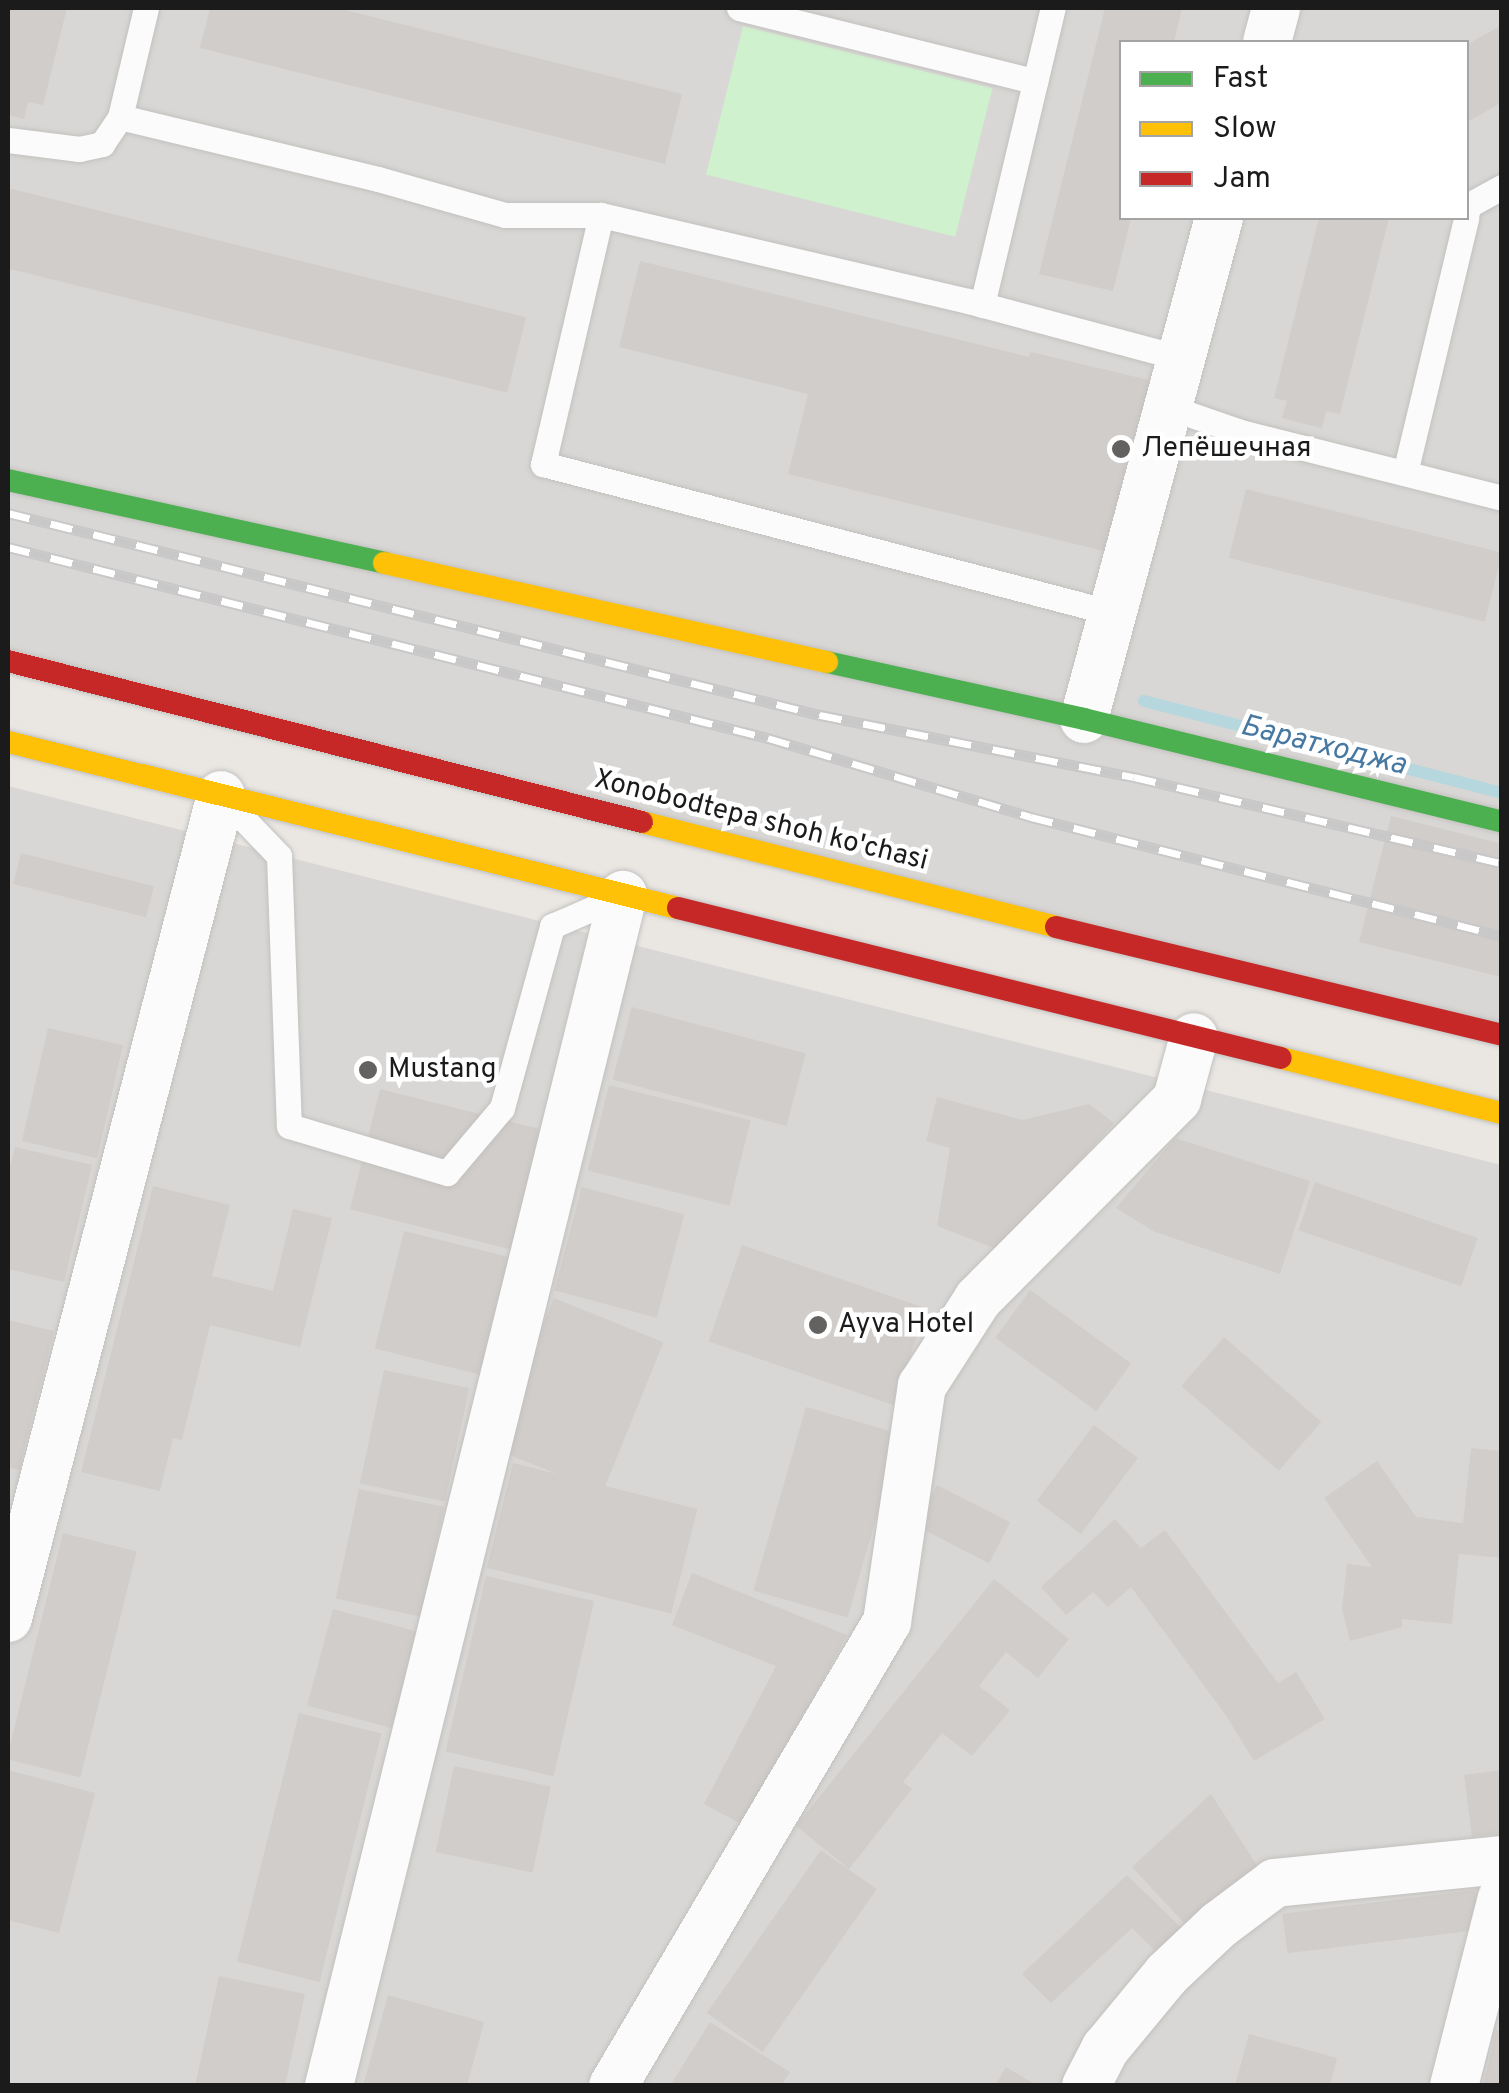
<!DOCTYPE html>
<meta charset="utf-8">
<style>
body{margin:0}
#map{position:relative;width:1509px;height:2093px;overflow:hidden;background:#eae7e3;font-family:Overpass,sans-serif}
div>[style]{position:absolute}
.residential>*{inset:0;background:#d9d7d5}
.park>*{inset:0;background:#d0f1ce;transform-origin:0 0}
.stream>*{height:12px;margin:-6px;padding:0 6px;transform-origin:6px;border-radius:6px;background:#b6d7dd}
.building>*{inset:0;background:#d0cdca;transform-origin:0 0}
.roads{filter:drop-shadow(0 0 2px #c2c1bf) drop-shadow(0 0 2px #c2c1bf)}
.lane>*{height:25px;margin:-12.5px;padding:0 12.5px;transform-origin:12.5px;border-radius:12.5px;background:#fcfbfb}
.street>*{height:48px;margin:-24px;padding:0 24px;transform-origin:24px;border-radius:24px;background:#fcfbfb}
.fast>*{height:22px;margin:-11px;padding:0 11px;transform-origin:11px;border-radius:11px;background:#4caf50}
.slow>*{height:22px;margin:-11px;padding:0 11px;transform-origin:11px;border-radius:11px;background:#ffc107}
.jam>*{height:22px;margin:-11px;padding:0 11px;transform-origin:11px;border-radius:11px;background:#c62828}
.rail>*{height:11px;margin-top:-5.5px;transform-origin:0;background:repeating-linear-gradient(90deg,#fff 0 22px,#c9c8c8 0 44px);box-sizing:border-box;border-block:2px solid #c9c8c8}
.dots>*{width:28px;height:28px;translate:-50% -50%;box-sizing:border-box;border:5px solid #fff;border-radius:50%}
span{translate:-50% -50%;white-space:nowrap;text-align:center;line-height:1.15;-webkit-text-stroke:9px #fff;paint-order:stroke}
.poi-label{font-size:28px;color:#1b1b1b}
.left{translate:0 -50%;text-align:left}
.street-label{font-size:28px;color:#1b1b1b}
.water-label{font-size:30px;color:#4678a1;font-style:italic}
.frame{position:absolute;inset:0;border:10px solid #1b1b1b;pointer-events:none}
.legend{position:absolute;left:1119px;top:40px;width:350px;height:180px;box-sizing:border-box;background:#fff;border:2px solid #a4a4a4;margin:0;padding:12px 18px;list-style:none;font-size:30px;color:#1b1b1b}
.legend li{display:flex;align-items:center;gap:20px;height:50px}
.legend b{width:50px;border:2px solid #a4a4a4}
</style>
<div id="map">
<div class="residential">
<i style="clip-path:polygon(evenodd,8px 8px,1501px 8px,1501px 1035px,8px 661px,8px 8px,1122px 42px,1466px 42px,1466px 218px,1122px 218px,1122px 42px)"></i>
<i style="clip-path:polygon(8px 786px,1501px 1165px,1501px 2085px,8px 2085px)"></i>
</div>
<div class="park">
<i style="left:743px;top:26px;width:257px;height:153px;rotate:14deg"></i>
</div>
<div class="stream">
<i style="left:1144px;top:701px;width:370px;rotate:14.4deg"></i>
</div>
<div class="building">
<i style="clip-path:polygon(8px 8px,67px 8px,43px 105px,28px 102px,24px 119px,8px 115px)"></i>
<i style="clip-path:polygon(210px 8px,337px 8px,682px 94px,665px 164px,200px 48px)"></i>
<i style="clip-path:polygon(1105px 8px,1182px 8px,1174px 42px,1122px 42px,1122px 218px,1131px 218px,1113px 291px,1039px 274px)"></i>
<i style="clip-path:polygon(1502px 25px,1502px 102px,1466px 123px,1466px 45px)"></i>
<i style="left:8px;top:188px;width:534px;height:78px;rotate:14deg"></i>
<i style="clip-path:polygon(1319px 218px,1389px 218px,1340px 414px,1326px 411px,1322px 428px,1282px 418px,1287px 401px,1274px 398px)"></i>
<i style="clip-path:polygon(640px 261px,1029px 357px,1031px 352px,1157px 382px,1116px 554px,788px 474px,808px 394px,619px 347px)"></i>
<i style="left:1246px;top:489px;width:264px;height:71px;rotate:14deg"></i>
<i style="clip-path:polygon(1391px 816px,1502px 844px,1502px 977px,1359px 942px)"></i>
<i style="left:21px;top:853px;width:137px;height:32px;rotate:14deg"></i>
<i style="left:632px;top:1007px;width:180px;height:75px;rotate:15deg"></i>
<i style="left:48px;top:1028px;width:77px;height:116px;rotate:13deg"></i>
<i style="left:609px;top:1085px;width:146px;height:88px;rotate:14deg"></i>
<i style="left:380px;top:1089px;width:169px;height:124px;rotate:14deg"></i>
<i style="clip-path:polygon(937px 1097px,1023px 1120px,1089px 1104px,1114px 1123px,999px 1250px,937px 1226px,950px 1148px,926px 1141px)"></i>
<i style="clip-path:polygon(1175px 1138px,1310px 1181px,1280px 1274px,1155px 1232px,1116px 1208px)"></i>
<i style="clip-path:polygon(15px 1147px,92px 1165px,64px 1282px,8px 1269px,8px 1176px)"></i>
<i style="left:1315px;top:1182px;width:172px;height:51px;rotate:19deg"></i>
<i style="clip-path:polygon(153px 1186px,230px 1205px,212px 1276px,273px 1291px,293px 1209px,332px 1218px,300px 1347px,210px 1325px,182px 1440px,173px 1438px,160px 1491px,81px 1472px)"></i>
<i style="left:582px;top:1187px;width:106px;height:107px;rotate:15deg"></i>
<i style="left:404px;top:1231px;width:109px;height:121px;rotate:14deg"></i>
<i style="left:742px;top:1245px;width:195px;height:102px;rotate:19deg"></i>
<i style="left:1030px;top:1290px;width:125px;height:59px;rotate:36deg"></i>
<i style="left:554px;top:1298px;width:118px;height:162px;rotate:22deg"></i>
<i style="clip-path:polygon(8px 1320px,54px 1331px,19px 1470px,8px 1467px)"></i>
<i style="left:1224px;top:1337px;width:129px;height:65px;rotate:41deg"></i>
<i style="left:384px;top:1370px;width:87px;height:116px;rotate:12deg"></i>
<i style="left:806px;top:1407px;width:98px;height:191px;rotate:16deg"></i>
<i style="left:1094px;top:1425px;width:55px;height:95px;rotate:37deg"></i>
<i style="clip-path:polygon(1471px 1448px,1502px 1451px,1502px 1558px,1459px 1554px,1452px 1624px,1402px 1619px,1402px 1627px,1350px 1641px,1342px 1609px,1347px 1564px,1372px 1567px,1324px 1498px,1377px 1461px,1416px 1517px,1463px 1523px)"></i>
<i style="left:513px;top:1463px;width:190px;height:108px;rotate:14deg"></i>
<i style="left:937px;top:1485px;width:82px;height:46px;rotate:27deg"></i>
<i style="left:359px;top:1489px;width:87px;height:112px;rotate:12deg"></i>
<i style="clip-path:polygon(1115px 1519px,1141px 1548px,1165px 1530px,1278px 1683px,1296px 1672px,1325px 1719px,1254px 1761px,1225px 1714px,1131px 1587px,1108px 1607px,1093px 1592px,1066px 1615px,1041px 1587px)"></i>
<i style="left:63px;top:1533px;width:76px;height:233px;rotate:14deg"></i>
<i style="clip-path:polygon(692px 1573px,847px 1635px,745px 1826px,704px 1804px,776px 1666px,672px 1625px)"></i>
<i style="left:486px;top:1576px;width:111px;height:180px;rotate:13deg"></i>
<i style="clip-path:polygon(994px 1579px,1069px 1639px,1038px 1678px,1006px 1652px,979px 1686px,1010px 1710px,972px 1756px,942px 1733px,903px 1782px,912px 1789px,849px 1869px,796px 1826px)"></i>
<i style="left:333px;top:1609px;width:88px;height:100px;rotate:15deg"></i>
<i style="left:299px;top:1713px;width:85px;height:256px;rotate:14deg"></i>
<i style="left:454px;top:1766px;width:99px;height:88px;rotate:12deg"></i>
<i style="clip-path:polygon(8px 1770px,95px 1793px,59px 1933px,8px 1920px)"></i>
<i style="clip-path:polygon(1502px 1770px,1502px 1833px,1472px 1837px,1464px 1775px)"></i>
<i style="clip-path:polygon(1211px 1794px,1258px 1867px,1197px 1937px,1132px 1867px)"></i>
<i style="left:821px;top:1850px;width:68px;height:199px;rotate:35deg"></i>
<i style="clip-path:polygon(1127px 1875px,1194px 1940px,1170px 1965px,1132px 1928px,1051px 2003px,1022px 1974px)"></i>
<i style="left:1475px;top:1890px;width:40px;height:194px;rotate:83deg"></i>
<i style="clip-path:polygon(219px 1976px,305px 1994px,285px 2086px,195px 2086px)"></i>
<i style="clip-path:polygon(388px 1995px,484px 2022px,467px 2086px,363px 2086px)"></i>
<i style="clip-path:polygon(710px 2022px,790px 2072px,781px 2086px,670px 2086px)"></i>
<i style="clip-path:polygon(1496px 2030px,1502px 2031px,1502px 2086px,1483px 2086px)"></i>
<i style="clip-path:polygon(1249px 2034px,1337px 2058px,1330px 2086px,1235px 2086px)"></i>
<i style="clip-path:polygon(1006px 2067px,1038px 2086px,995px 2086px)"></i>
</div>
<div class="roads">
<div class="lane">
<i style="left:146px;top:8px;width:112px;rotate:103.4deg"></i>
<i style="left:120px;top:117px;width:265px;rotate:13.5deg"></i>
<i style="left:378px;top:179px;width:132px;rotate:15.8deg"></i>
<i style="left:505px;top:215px;width:96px"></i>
<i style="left:601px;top:215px;width:377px;rotate:13.2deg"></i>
<i style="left:968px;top:301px;width:220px;rotate:15deg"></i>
<i style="left:739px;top:8px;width:305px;rotate:13.9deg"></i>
<i style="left:8px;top:140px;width:72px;rotate:7.2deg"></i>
<i style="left:79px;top:149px;width:24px;rotate:-12deg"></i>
<i style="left:102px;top:144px;width:32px;rotate:-56deg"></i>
<i style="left:601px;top:215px;width:256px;rotate:103.1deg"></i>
<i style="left:543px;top:464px;width:589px;rotate:14.65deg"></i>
<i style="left:1466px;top:215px;width:10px;rotate:-73deg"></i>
<i style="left:1469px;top:205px;width:38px;rotate:-29deg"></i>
<i style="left:982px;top:305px;width:305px;rotate:-76.6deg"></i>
<i style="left:1168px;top:407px;width:80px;rotate:18.9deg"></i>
<i style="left:1244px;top:433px;width:266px;rotate:14.1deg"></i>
<i style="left:1405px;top:473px;width:262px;rotate:-76.5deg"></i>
<i style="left:234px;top:809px;width:65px;rotate:46.2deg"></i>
<i style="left:279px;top:856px;width:270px;rotate:87.9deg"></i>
<i style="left:289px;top:1126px;width:165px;rotate:16.6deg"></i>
<i style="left:447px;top:1173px;width:85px;rotate:-49.8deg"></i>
<i style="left:502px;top:1108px;width:189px;rotate:-74.6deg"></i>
<i style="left:552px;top:926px;width:68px;rotate:-23.5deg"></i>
</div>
<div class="street">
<i style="left:1267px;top:42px;width:35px;rotate:-75deg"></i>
<i style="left:1084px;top:719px;width:519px;rotate:-74.92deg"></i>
<i style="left:8px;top:1618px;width:850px;rotate:-75.49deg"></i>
<i style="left:329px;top:2086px;width:1227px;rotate:-76.13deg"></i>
<i style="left:613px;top:2086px;width:539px;rotate:-59.44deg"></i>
<i style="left:887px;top:1622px;width:239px;rotate:-81.6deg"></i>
<i style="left:922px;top:1386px;width:103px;rotate:-57.2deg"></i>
<i style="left:978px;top:1299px;width:282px;rotate:-45.1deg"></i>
<i style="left:1177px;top:1099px;width:64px;rotate:-74.7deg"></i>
<i style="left:1086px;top:2086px;width:42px;rotate:-62.8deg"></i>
<i style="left:1105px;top:2049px;width:97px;rotate:-50.4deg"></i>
<i style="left:1167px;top:1974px;width:71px;rotate:-43.3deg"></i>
<i style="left:1219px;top:1925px;width:70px;rotate:-36.9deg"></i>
<i style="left:1275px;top:1883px;width:228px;rotate:-5.8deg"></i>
<i style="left:1454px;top:2086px;width:194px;rotate:-75.7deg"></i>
</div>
<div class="fast">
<i style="left:8px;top:480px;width:385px;rotate:12.4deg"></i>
<i style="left:827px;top:662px;width:263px;rotate:12.5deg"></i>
<i style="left:1084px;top:719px;width:431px;rotate:13.8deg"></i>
</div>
<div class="slow">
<i style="left:384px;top:563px;width:454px;rotate:12.6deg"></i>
<i style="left:8px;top:742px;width:690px;rotate:13.92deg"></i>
<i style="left:642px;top:822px;width:427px;rotate:14.2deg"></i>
<i style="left:1281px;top:1058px;width:228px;rotate:14deg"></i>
</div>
<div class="jam">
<i style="left:8px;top:661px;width:654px;rotate:14.25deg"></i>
<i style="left:678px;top:908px;width:621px;rotate:13.97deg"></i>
<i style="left:1056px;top:927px;width:459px;rotate:13.6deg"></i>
</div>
</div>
<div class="rail">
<i style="left:8px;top:513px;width:837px;rotate:13.97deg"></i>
<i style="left:820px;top:715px;width:320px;rotate:11.2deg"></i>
<i style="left:1134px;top:777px;width:378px;rotate:13.2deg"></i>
<i style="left:8px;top:547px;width:784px;rotate:14.11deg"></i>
<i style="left:768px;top:738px;width:275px;rotate:16.7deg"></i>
<i style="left:1031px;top:817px;width:486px;rotate:14.2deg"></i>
</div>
<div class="dots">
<i style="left:1121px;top:449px;background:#636261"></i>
<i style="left:368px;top:1070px;background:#636261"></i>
<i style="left:818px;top:1325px;background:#636261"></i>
</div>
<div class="poi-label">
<span class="left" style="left:1141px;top:449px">Лепёшечная</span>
<span class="left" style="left:388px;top:1070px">Mustang</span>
<span class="left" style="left:838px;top:1325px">Ayva Hotel</span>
</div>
<div class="street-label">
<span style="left:761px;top:821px;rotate:14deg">Xonobodtepa shoh ko'chasi</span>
</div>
<div class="water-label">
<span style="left:1323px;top:747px;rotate:14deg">Баратходжа</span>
</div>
<div class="frame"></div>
<ul class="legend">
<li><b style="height:12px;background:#4caf50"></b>Fast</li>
<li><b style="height:12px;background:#ffc107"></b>Slow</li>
<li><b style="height:12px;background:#c62828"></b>Jam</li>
</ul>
</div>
